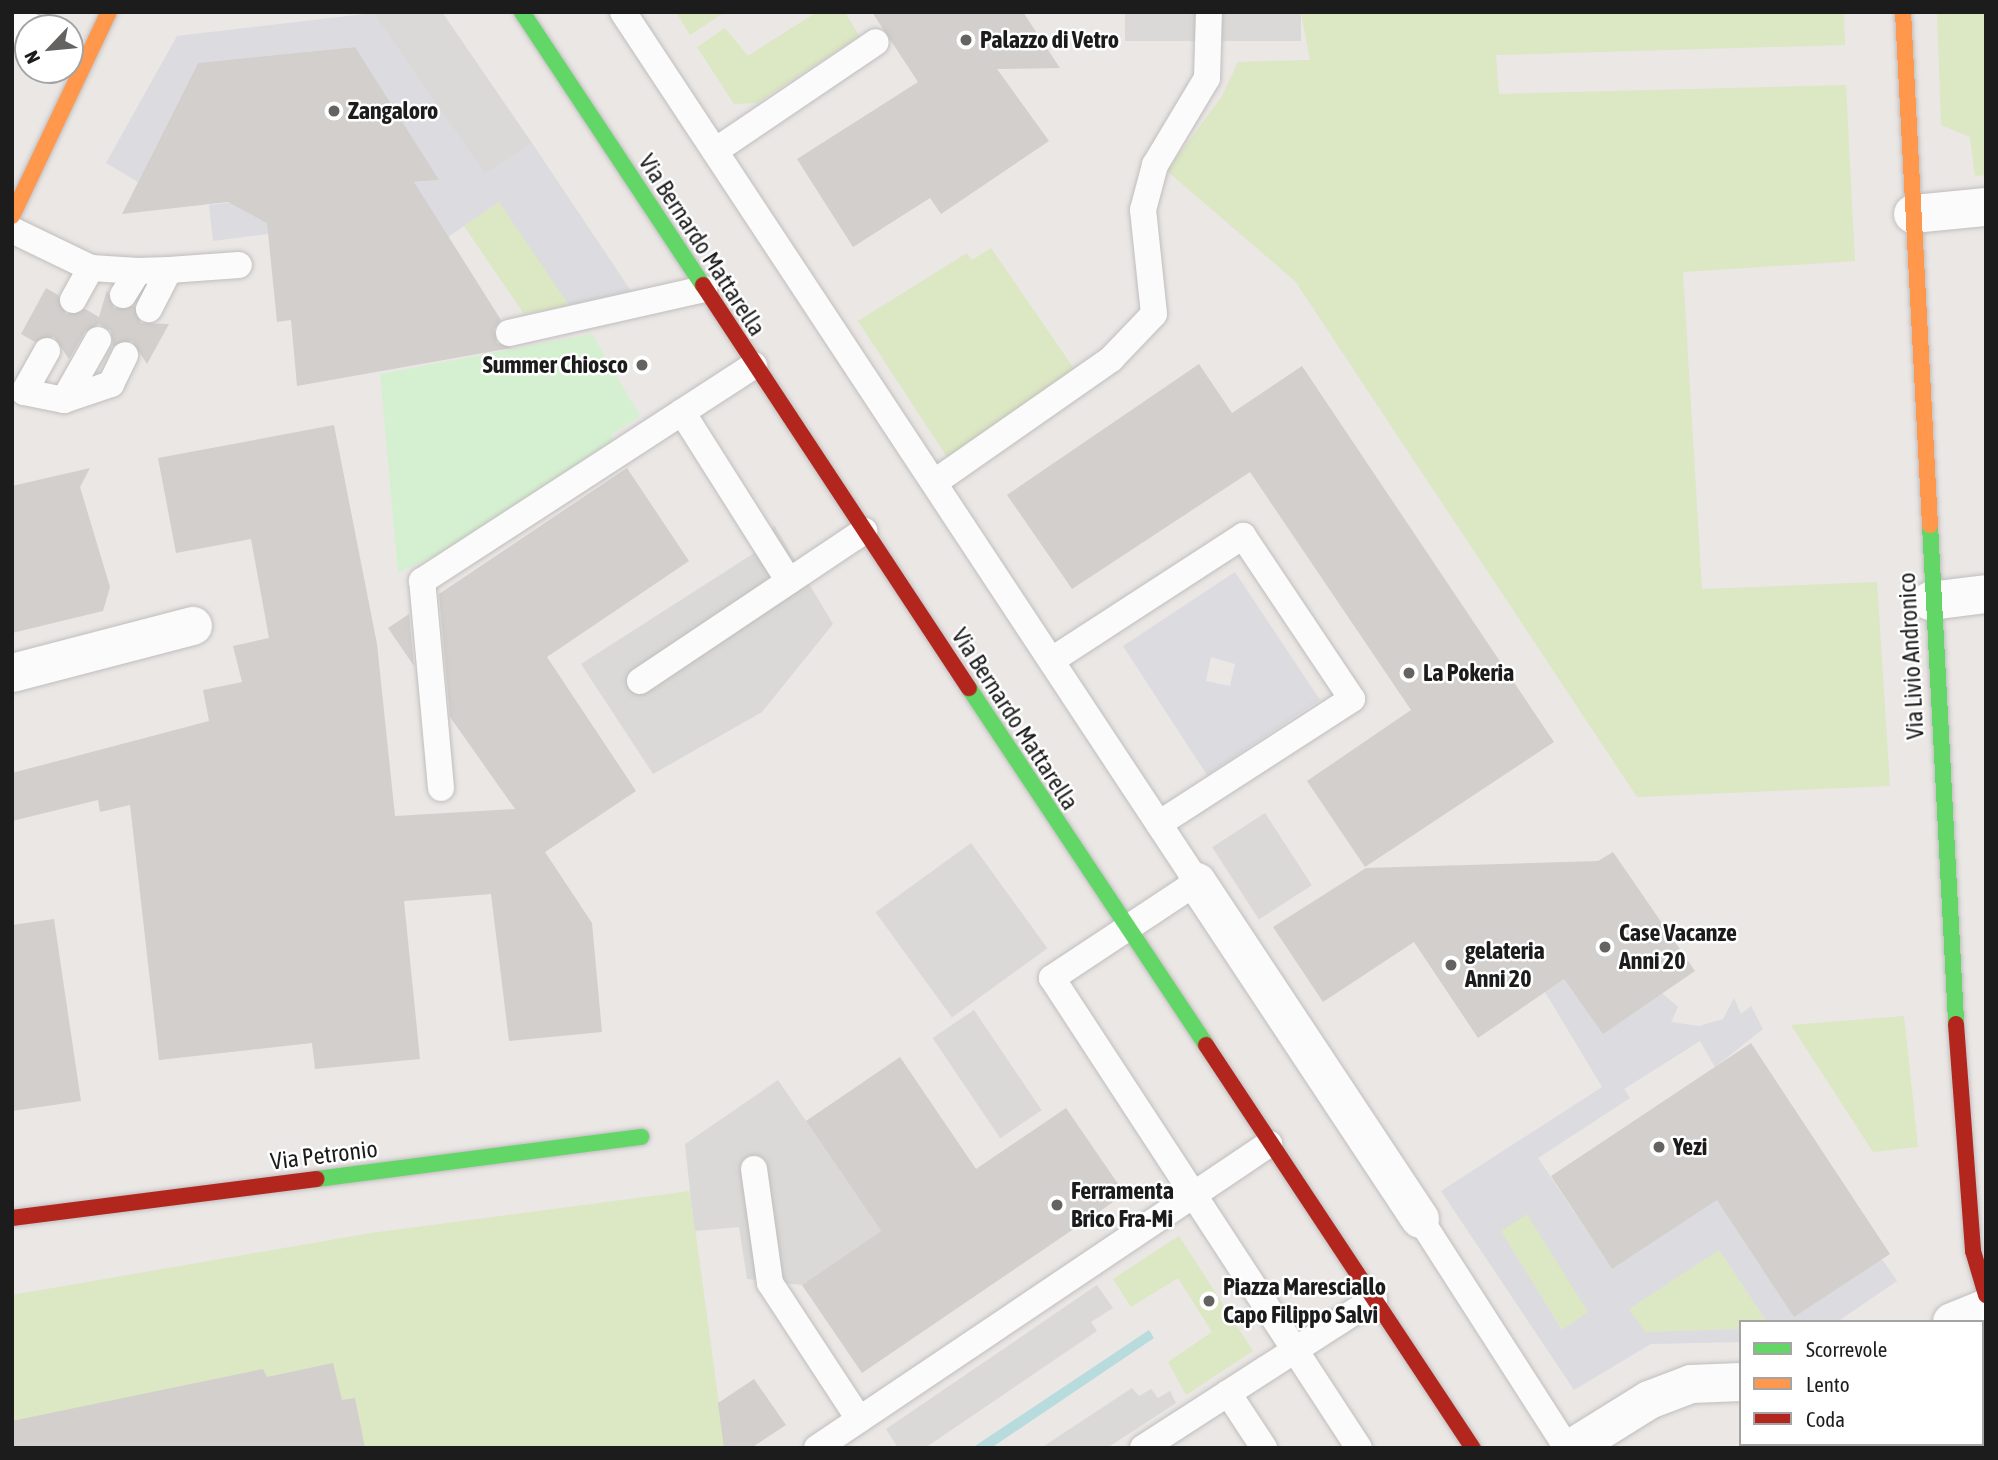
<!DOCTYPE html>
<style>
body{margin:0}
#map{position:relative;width:1998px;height:1460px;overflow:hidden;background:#eae7e5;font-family:"Asap Condensed",sans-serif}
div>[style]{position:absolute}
.grass>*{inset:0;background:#dce7c3;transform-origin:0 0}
.park>*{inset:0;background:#d5f0d0}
.parking>*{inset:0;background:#dad9d8;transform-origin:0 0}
.plaza>*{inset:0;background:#dbdbe0}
.water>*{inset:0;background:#b8dcdd}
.building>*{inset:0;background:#d2cfcd}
.roads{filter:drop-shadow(0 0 2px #c0bebd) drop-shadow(0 0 2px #c0bebd)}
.lane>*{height:26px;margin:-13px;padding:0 13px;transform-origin:13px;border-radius:13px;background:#fcfbfb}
.street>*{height:38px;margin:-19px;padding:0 19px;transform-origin:19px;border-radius:19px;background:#fcfbfb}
.fast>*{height:16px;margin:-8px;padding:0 8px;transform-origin:8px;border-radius:8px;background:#63d668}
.slow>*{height:16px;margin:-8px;padding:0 8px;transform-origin:8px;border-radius:8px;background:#ff974d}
.jam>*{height:16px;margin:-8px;padding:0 8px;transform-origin:8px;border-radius:8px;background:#b3261e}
.dots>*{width:19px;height:19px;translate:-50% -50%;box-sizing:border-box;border:4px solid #fff;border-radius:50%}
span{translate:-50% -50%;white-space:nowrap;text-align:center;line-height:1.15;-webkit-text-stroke:5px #fff;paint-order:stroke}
.poi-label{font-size:24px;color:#1c1c1c;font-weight:700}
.left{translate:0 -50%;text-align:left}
.right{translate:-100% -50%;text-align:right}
.street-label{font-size:24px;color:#1c1c1c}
.frame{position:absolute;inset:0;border:14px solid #1c1c1c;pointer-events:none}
.legend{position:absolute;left:1739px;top:1320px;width:245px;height:126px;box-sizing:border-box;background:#fff;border:2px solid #a4a4a4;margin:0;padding:9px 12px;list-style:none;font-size:21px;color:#1c1c1c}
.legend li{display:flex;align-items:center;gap:14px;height:35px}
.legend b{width:35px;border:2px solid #a4a4a4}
.north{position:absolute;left:14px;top:14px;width:70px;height:70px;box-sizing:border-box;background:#fff;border:2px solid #a4a4a4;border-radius:50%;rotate:244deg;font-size:19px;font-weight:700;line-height:28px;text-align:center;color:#1c1c1c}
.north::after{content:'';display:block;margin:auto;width:24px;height:32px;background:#646362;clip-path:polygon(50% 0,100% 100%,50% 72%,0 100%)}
</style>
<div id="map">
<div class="grass">
<i style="clip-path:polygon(676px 12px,725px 12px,690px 35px)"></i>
<i style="clip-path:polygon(817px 12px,845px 12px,859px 36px,757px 103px,734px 104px,697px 47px,725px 28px,748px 56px)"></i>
<i style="clip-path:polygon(1301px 12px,1844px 12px,1845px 45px,1496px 55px,1499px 94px,1846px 85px,1855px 261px,1683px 272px,1702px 589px,1877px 582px,1890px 786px,1637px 797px,1295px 281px,1167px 171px,1222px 96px,1238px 62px,1310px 60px)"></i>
<i style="clip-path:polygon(1937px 12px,1986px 12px,1986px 175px,1975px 176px,1970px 137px,1941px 125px)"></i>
<i style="clip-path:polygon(499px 202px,571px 305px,524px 314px,464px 226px)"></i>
<i style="clip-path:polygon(991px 248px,1079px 376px,947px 457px,858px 321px,967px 253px,972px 260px)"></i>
<i style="clip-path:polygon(1904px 1016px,1918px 1147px,1873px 1152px,1791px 1025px)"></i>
<i style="clip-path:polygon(690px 1191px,725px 1448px,12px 1448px,12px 1295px,371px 1233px)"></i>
<i style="left:1527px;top:1213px;width:118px;height:32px;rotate:58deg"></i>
<i style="clip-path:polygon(1179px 1236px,1253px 1351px,1186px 1395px,1168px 1362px,1212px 1332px,1178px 1278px,1131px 1307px,1113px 1279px)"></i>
<i style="clip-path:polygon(1719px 1250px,1767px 1322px,1741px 1322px,1741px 1329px,1644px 1332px,1629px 1309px)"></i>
</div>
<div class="park">
<i style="clip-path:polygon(592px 334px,640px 416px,611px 435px,613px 443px,452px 548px,398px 573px,380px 374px)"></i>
</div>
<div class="parking">
<i style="clip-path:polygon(442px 12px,532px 143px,485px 174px,373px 13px)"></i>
<i style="left:1125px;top:12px;width:176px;height:29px"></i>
<i style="clip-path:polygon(774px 525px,833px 624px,762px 712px,653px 774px,581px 664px,762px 548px)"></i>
<i style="left:1265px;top:813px;width:86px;height:63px;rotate:57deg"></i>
<i style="left:971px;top:843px;width:130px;height:118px;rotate:54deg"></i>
<i style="left:974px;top:1010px;width:121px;height:50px;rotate:56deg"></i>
<i style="clip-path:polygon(778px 1080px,881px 1231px,802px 1285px,747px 1279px,739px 1227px,695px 1231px,690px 1191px,685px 1144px)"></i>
<i style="clip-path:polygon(1097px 1285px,1113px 1308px,1091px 1322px,1097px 1331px,925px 1448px,898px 1448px,886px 1429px)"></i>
<i style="clip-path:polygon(1132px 1388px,1139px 1396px,1151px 1389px,1158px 1398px,1170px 1391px,1176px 1403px,1107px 1448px,1041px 1448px)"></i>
</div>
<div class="plaza">
<i style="clip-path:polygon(373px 13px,485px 173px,532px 143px,631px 291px,569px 305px,499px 202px,448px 237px,268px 234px,213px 241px,209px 205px,437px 180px,354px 47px,198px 63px,138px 182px,106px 163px,177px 36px)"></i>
<i style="clip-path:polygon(evenodd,1235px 572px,1320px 700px,1207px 775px,1123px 646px,1235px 572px,1211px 657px,1235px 664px,1230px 686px,1206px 681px,1211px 657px)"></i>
<i style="clip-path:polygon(evenodd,1564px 979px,1603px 1033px,1662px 993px,1678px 1007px,1671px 1022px,1699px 1026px,1723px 1019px,1734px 998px,1741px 1014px,1751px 1006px,1763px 1029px,1715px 1067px,1700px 1041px,1624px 1089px,1630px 1098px,1538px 1158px,1612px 1269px,1735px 1188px,1882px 1259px,1897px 1281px,1837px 1322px,1767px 1322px,1719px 1250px,1629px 1309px,1645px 1332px,1741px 1329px,1741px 1342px,1651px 1344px,1574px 1390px,1441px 1191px,1602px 1087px,1545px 992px,1564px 979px,1527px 1214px,1588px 1312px,1562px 1330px,1501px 1231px,1527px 1214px)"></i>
</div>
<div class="water">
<i style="clip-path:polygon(1149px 1330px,1154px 1338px,991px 1448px,972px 1448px)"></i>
</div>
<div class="building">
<i style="clip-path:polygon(872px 12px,1023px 12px,1060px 68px,997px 69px,1049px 141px,941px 214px,930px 198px,853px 247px,797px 159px,918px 82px)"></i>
<i style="clip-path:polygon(355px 47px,439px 180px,414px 182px,501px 320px,494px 329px,497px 343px,512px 348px,297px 386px,291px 320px,277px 322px,267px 223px,228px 202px,122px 214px,198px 63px)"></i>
<i style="clip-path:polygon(46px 288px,58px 295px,66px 314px,85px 309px,99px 317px,107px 290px,114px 308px,134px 306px,141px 323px,169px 324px,147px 364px,132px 341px,113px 346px,111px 331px,99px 324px,85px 332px,69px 359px,54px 337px,35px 342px,21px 334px)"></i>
<i style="clip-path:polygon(1199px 364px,1232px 413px,1302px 366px,1554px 742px,1365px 867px,1307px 781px,1411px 710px,1250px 472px,1072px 589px,1007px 495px)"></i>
<i style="clip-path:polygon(334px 425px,377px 644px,395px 816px,515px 809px,450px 717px,439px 594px,627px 468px,689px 561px,547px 657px,636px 791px,545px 852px,592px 923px,602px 1032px,509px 1041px,491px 894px,404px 901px,420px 1059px,315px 1069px,312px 1043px,159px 1060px,130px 805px,100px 812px,98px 800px,12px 821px,12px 773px,209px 721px,203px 690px,242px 682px,233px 646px,269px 638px,251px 539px,176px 553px,158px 458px)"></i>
<i style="clip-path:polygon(90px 468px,80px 487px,110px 587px,103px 611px,12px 633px,12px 486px)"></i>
<i style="clip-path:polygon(409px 614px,414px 666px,388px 628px)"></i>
<i style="clip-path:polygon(1613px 852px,1695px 971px,1603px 1034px,1564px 979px,1478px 1038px,1414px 942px,1323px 1002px,1273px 927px,1366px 868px,1598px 861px)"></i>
<i style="clip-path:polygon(54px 919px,81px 1101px,12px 1111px,12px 925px)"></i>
<i style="clip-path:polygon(1751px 1043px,1890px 1254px,1794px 1317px,1717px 1200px,1612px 1269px,1551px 1176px)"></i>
<i style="clip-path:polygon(900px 1057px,976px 1169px,1066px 1108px,1125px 1194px,862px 1373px,802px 1285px,881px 1231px,806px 1121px)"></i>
<i style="clip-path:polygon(333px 1363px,342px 1400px,355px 1398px,365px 1448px,12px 1448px,12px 1421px,263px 1369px,267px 1377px)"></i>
<i style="clip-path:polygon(754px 1379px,786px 1425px,751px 1448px,724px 1448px,718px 1403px)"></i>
</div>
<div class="roads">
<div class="lane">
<i style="left:623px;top:12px;width:1042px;rotate:56.58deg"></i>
<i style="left:1197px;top:882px;width:174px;rotate:146.5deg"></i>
<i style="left:1052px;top:978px;width:561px;rotate:56.85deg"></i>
<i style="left:715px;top:151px;width:194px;rotate:-34.1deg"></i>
<i style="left:12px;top:230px;width:88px;rotate:25.7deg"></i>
<i style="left:91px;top:268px;width:47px;rotate:3.7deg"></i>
<i style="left:169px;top:270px;width:70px;rotate:-4.1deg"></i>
<i style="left:123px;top:295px;width:28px;rotate:-58deg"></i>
<i style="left:138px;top:271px;width:31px;rotate:-2deg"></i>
<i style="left:169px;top:270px;width:44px;rotate:117.1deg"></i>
<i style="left:73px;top:300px;width:37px;rotate:-61deg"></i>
<i style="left:509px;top:333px;width:200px;rotate:-12.7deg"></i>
<i style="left:47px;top:351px;width:47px;rotate:119.3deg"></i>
<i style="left:24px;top:392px;width:41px;rotate:11.3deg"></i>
<i style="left:64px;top:400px;width:69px;rotate:-60.5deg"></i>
<i style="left:64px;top:400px;width:50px;rotate:-18.8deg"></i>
<i style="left:111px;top:384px;width:32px;rotate:-64deg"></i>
<i style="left:682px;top:412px;width:200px;rotate:57.7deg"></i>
<i style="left:935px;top:482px;width:215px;rotate:-34.9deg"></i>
<i style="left:1111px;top:359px;width:62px;rotate:-46.3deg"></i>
<i style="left:1154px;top:314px;width:105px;rotate:-96deg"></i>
<i style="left:1143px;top:210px;width:47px;rotate:-75.1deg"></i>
<i style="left:1155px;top:165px;width:101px;rotate:-59.1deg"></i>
<i style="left:1207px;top:78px;width:66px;rotate:-88.3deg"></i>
<i style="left:1052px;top:660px;width:228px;rotate:-33deg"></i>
<i style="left:1243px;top:536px;width:196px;rotate:56.2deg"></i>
<i style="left:1352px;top:699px;width:230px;rotate:147.1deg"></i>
<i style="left:640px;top:681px;width:270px;rotate:-33.8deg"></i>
<i style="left:441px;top:788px;width:208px;rotate:-95.2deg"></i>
<i style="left:422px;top:581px;width:396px;rotate:-33deg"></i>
<i style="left:754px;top:1169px;width:115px;rotate:82deg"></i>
<i style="left:770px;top:1283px;width:163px;rotate:56.8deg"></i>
<i style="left:1420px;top:1219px;width:272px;rotate:57.3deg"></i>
<i style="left:1228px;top:1393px;width:66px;rotate:56.8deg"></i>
<i style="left:817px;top:1448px;width:545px;rotate:-33.92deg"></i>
<i style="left:1143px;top:1448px;width:275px;rotate:-32.8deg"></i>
</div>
<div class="street">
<i style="left:12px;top:24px;width:17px;rotate:24deg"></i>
<i style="left:1913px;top:214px;width:73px;rotate:-5.5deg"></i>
<i style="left:1930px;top:601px;width:56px;rotate:-7.1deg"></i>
<i style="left:12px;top:673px;width:187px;rotate:-14.6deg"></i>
<i style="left:1197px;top:882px;width:404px;rotate:56.5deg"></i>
<i style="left:1952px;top:1322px;width:37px;rotate:-22deg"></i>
<i style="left:1572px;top:1448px;width:91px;rotate:-31.9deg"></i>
<i style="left:1649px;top:1400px;width:45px;rotate:-20.9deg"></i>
<i style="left:1691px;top:1384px;width:50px;rotate:-2.3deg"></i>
</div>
<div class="fast">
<i style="left:522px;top:12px;width:328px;rotate:56.5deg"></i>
<i style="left:1930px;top:525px;width:500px;rotate:87deg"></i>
<i style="left:969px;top:688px;width:429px;rotate:56.4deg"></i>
<i style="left:317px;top:1179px;width:327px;rotate:-7.4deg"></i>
</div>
<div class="slow">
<i style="left:1903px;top:12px;width:514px;rotate:86.99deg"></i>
<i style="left:12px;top:216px;width:226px;rotate:-64.6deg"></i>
</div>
<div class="jam">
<i style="left:703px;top:285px;width:483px;rotate:56.6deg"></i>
<i style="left:1956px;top:1024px;width:228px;rotate:85.7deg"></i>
<i style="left:1973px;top:1251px;width:46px;rotate:73.5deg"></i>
<i style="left:1206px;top:1045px;width:483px;rotate:56.5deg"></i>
<i style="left:12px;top:1218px;width:307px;rotate:-7.3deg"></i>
</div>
</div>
<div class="dots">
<i style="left:966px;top:40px;background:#646362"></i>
<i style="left:334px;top:111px;background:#646362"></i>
<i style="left:642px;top:365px;background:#646362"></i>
<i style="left:1409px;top:673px;background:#646362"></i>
<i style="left:1605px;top:947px;background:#646362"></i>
<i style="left:1451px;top:965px;background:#646362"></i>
<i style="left:1659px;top:1147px;background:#646362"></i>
<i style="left:1057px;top:1205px;background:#646362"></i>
<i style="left:1209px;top:1301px;background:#646362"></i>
</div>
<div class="poi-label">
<span class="left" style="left:980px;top:40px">Palazzo di Vetro</span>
<span class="left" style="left:348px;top:111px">Zangaloro</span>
<span class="right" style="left:628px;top:365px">Summer Chiosco</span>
<span class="left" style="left:1423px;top:673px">La Pokeria</span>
<span class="left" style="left:1619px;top:947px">Case Vacanze<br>Anni 20</span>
<span class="left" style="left:1465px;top:965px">gelateria<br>Anni 20</span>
<span class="left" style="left:1673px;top:1147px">Yezi</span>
<span class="left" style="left:1071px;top:1205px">Ferramenta<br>Brico Fra-Mi</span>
<span class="left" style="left:1223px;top:1301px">Piazza Maresciallo<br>Capo Filippo Salvi</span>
</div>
<div class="street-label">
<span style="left:702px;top:245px;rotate:57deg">Via Bernardo Mattarella</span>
<span style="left:1911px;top:656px;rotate:-93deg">Via Livio Andronico</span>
<span style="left:1015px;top:719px;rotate:57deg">Via Bernardo Mattarella</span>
<span style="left:324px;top:1155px;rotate:-7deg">Via Petronio</span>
</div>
<div class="frame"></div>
<ul class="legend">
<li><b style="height:9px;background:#63d668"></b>Scorrevole</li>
<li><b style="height:9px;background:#ff974d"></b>Lento</li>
<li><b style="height:9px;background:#b3261e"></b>Coda</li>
</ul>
<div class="north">N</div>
</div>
